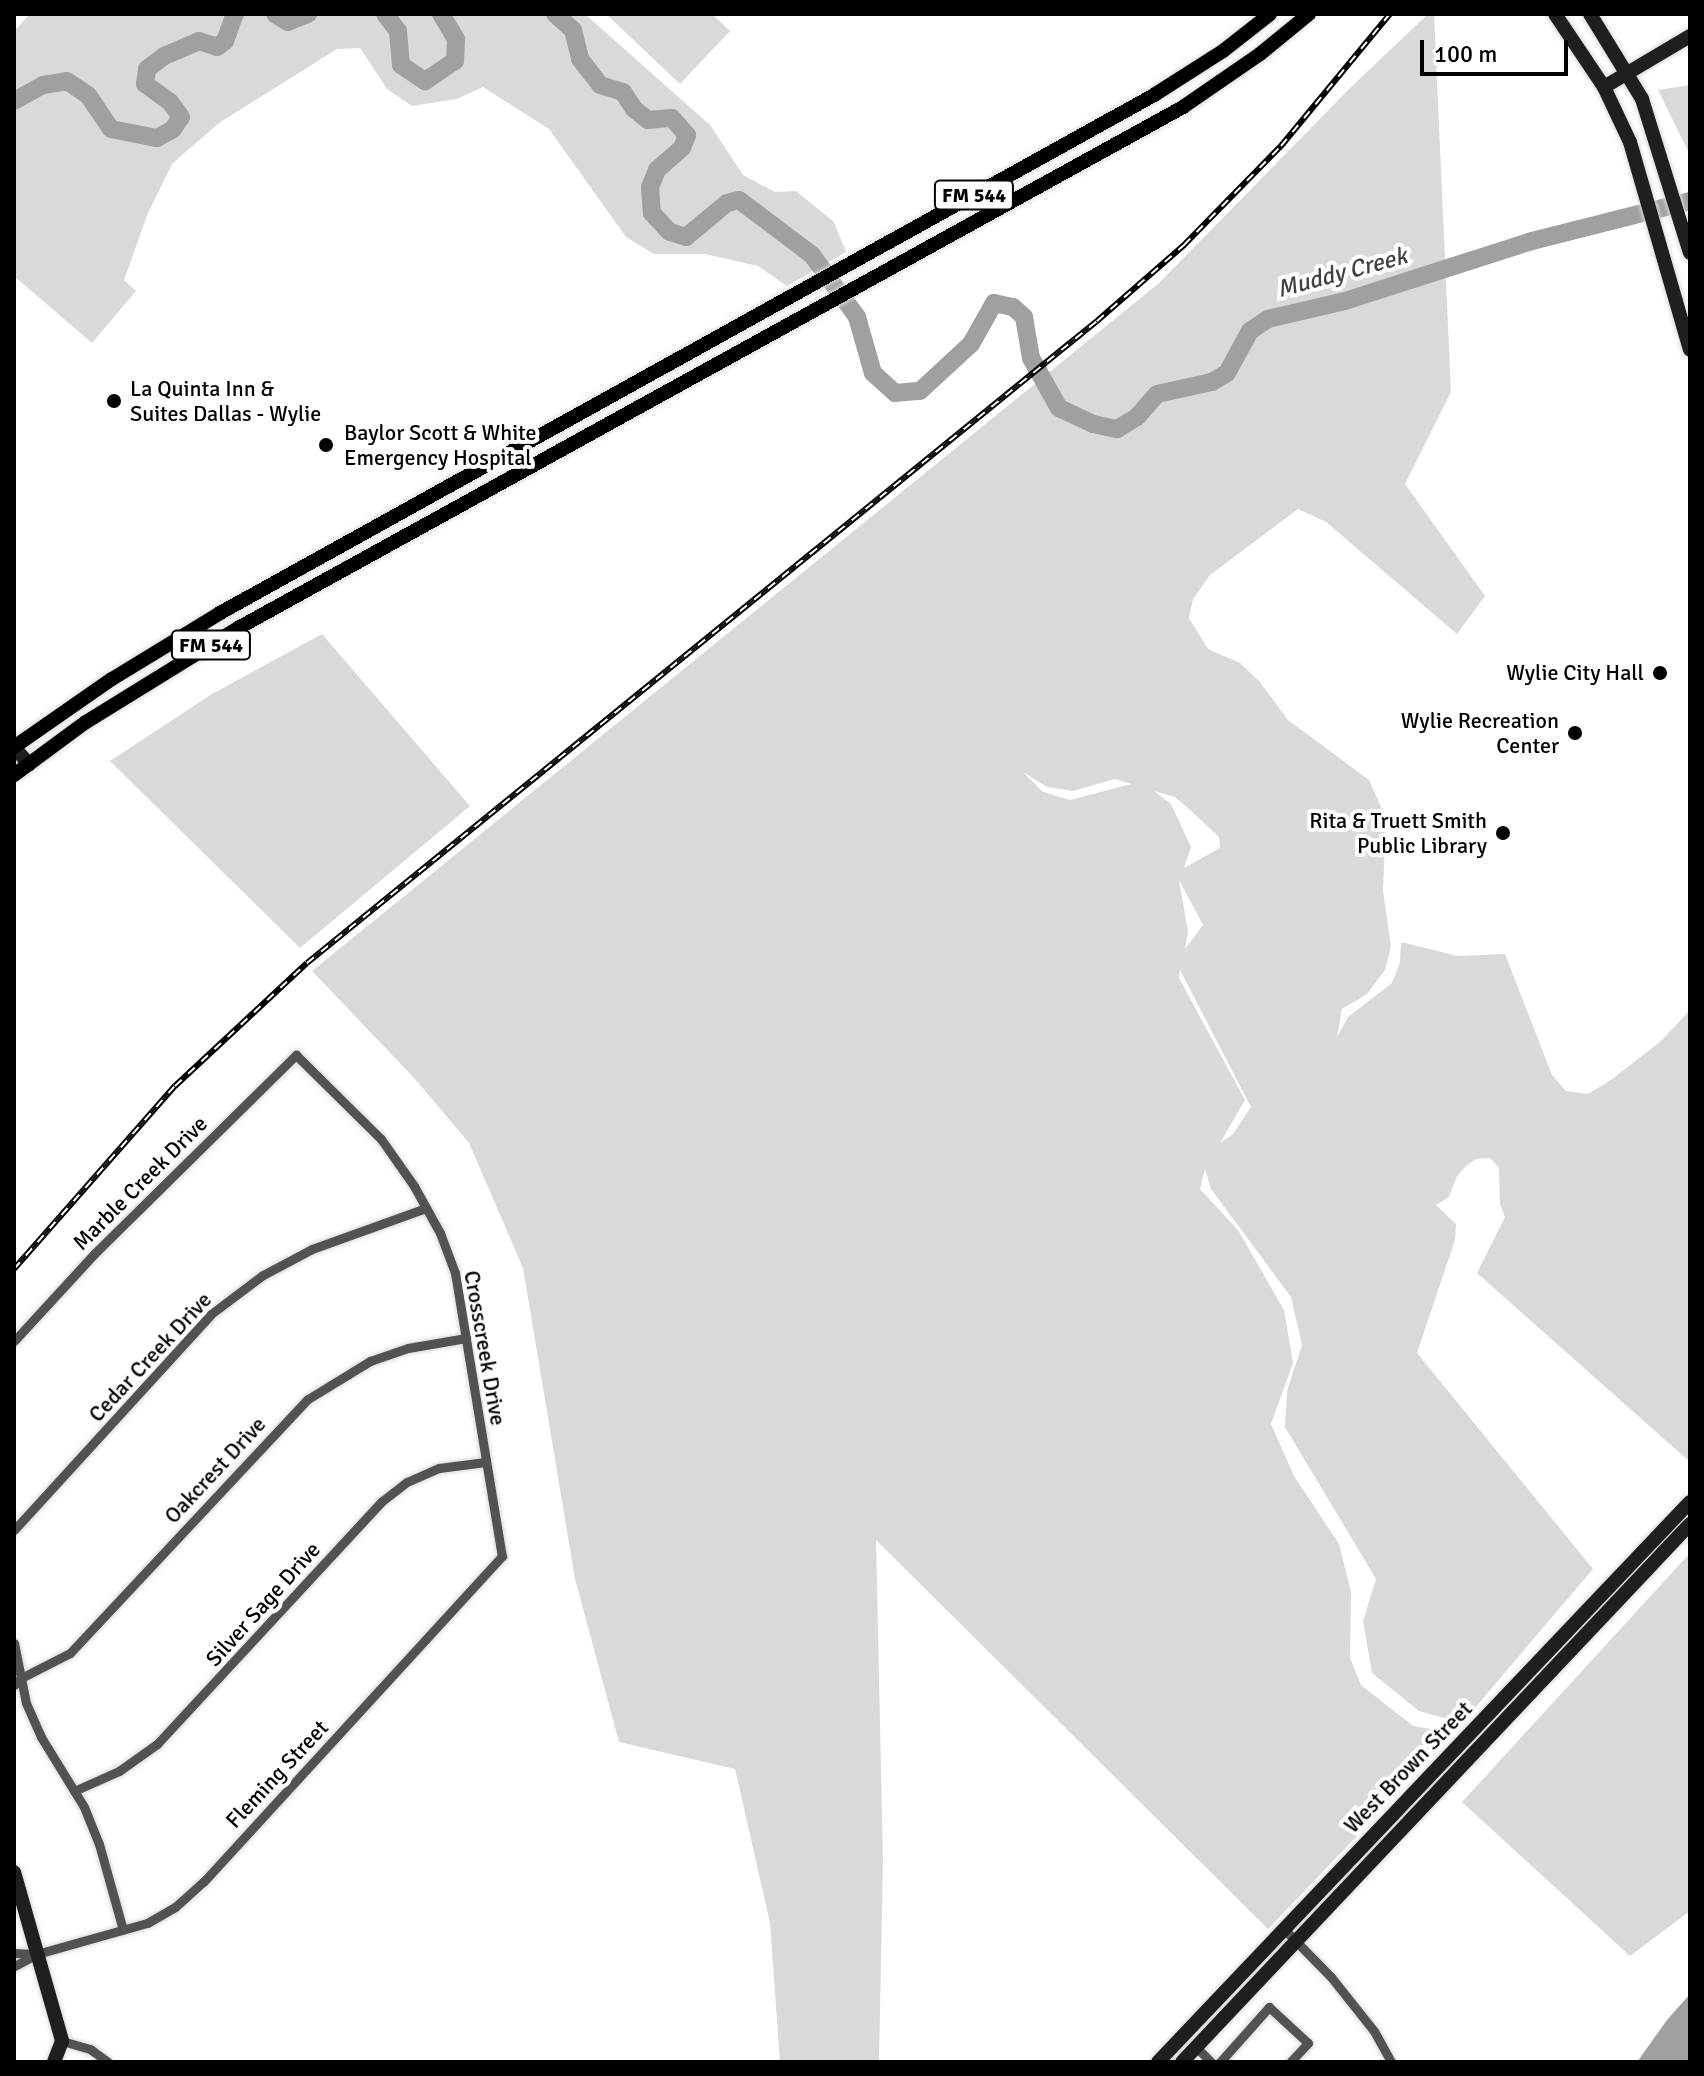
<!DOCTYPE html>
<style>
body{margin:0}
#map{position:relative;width:1704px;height:2076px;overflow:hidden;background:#fff;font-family:Signika,sans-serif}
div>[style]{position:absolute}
.green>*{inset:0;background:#d9d9d9}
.water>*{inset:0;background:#a0a0a0}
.river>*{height:18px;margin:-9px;padding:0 9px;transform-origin:9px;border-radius:9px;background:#a0a0a0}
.roads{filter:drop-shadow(0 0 2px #dbdbdb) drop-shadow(0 0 2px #dbdbdb)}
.street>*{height:9px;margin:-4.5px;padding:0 4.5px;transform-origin:4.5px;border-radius:4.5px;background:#525252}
.secondary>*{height:14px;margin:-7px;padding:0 7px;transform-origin:7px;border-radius:7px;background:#1f1f1f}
.primary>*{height:14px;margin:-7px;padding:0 7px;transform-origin:7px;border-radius:7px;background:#000}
.rail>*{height:6px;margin-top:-3px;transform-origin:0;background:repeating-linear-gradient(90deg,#fff 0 9px,#000 0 18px);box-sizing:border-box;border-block:2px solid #000}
.dots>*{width:22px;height:22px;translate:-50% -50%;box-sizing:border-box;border:4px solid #fff;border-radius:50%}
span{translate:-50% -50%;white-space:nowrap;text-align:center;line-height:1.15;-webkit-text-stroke:8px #fff;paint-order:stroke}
.shield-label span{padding:2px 6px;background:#fff;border:2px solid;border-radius:6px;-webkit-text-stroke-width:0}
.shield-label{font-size:20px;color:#000;font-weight:700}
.poi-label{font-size:22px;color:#000}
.left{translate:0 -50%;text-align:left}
.right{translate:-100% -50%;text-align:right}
.street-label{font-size:22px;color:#000}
.water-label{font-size:24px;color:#414141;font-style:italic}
.frame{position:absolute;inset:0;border:16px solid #000;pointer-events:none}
.scale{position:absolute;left:1420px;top:40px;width:148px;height:36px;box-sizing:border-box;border:4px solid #000;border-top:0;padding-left:10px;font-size:24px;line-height:28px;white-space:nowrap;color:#000;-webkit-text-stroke:6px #fff;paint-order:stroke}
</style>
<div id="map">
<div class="green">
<i style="clip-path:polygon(30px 14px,585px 14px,710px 125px,743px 175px,775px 192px,796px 191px,834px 222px,846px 252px,787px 286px,758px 266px,705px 254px,654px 254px,626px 237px,549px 129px,483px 87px,457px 99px,412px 106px,387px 89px,360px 48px,337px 49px,219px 123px,172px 164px,148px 213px,124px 280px,136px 291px,92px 343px,14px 276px,14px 31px)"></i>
<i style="clip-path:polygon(606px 14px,712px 14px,730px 31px,680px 84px)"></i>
<i style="clip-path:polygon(evenodd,1428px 14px,1434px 14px,1451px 392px,1405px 484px,1485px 596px,1457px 634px,1326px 522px,1298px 509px,1210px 575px,1193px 599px,1189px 618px,1208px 649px,1240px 663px,1259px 681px,1288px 720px,1369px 780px,1386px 818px,1383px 891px,1391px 947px,1385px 970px,1367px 994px,1342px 1009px,1337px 1037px,1348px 1017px,1392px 983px,1400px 962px,1401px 942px,1458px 956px,1505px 954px,1552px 1075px,1566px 1091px,1588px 1094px,1611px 1080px,1661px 1041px,1690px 1010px,1690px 1462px,1477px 1273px,1505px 1217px,1500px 1204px,1499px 1168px,1490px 1158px,1476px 1159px,1466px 1166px,1457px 1176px,1449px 1197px,1436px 1205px,1456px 1224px,1455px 1240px,1417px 1353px,1593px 1569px,1462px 1723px,1419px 1711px,1372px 1673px,1363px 1621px,1376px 1579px,1285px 1427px,1287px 1391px,1302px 1345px,1291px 1297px,1211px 1189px,1205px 1169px,1200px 1189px,1238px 1230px,1284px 1310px,1293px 1363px,1271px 1424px,1294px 1476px,1339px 1544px,1351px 1592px,1350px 1658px,1361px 1685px,1413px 1726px,1455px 1733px,1268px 1929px,876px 1540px,883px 1860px,879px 2062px,780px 2062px,770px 1923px,735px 1769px,619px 1742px,575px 1579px,523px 1268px,469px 1143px,415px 1079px,312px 971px,1159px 283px,1350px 88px,1428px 14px,1023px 772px,1047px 787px,1073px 791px,1115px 779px,1131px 784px,1070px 800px,1043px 792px,1023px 772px,1428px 14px,1154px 791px,1175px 797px,1189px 809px,1219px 837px,1220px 848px,1184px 868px,1191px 847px,1171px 804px,1154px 791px,1428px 14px,1179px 880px,1203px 925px,1185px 949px,1188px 932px,1179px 880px,1428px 14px,1180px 970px,1251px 1107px,1233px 1134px,1220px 1143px,1245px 1100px,1179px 978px,1180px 970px)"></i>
<i style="clip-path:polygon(1690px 85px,1690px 155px,1658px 90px)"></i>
<i style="clip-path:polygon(322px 634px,470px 806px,300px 948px,110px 761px,212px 694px)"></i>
<i style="clip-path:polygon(1690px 1553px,1690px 1911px,1630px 1956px,1462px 1802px)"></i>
</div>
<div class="water">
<i style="clip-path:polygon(1690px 1994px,1690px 2062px,1637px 2062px,1667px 2020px)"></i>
</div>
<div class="river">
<i style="left:275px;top:14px;width:15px;rotate:32deg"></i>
<i style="left:288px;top:22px;width:22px;rotate:-22deg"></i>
<i style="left:385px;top:14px;width:21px;rotate:53deg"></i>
<i style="left:398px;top:31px;width:34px;rotate:85deg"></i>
<i style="left:401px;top:65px;width:29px;rotate:34deg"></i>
<i style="left:425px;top:81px;width:36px;rotate:-34deg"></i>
<i style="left:455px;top:61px;width:22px;rotate:-87deg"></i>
<i style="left:456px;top:39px;width:29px;rotate:-121deg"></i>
<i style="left:555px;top:14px;width:24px;rotate:42deg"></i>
<i style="left:573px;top:30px;width:30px;rotate:76deg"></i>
<i style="left:580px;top:59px;width:33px;rotate:52deg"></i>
<i style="left:600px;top:85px;width:24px;rotate:17deg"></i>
<i style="left:623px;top:92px;width:20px;rotate:57deg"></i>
<i style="left:634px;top:109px;width:18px;rotate:38deg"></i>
<i style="left:648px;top:120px;width:24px;rotate:-5deg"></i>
<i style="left:672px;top:118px;width:23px;rotate:49deg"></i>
<i style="left:687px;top:135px;width:14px;rotate:111deg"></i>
<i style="left:682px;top:148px;width:33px;rotate:139deg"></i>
<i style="left:657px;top:170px;width:18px;rotate:112deg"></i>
<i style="left:650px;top:187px;width:26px;rotate:86deg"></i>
<i style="left:652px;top:213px;width:26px;rotate:47deg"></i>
<i style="left:670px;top:232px;width:17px;rotate:17deg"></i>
<i style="left:686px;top:237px;width:53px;rotate:-39.7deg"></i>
<i style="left:727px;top:203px;width:12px;rotate:-14deg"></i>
<i style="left:739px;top:200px;width:91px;rotate:37deg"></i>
<i style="left:812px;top:255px;width:77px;rotate:54deg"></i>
<i style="left:857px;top:317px;width:58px;rotate:74.1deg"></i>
<i style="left:873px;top:373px;width:30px;rotate:42deg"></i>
<i style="left:895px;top:393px;width:25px;rotate:-5deg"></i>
<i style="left:920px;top:391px;width:69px;rotate:-42.7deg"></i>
<i style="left:971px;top:344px;width:47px;rotate:-60.7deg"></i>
<i style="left:994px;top:303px;width:19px;rotate:12deg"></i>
<i style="left:1013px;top:307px;width:15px;rotate:42deg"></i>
<i style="left:1024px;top:317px;width:42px;rotate:80.3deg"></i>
<i style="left:1031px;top:358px;width:57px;rotate:60.8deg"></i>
<i style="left:1059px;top:408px;width:38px;rotate:25deg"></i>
<i style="left:1093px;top:424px;width:25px;rotate:12deg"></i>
<i style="left:1117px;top:429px;width:23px;rotate:-31deg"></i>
<i style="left:1137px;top:417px;width:30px;rotate:-49deg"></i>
<i style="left:1157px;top:394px;width:56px;rotate:-12.3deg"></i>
<i style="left:1212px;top:382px;width:17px;rotate:-31deg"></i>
<i style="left:1227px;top:373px;width:48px;rotate:-61.3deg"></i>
<i style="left:1250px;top:331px;width:22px;rotate:-34deg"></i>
<i style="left:1268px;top:319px;width:79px;rotate:-13.2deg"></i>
<i style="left:1345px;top:301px;width:196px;rotate:-17.8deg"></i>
<i style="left:1532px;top:241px;width:163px;rotate:-14.2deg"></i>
<i style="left:14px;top:101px;width:33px;rotate:-29deg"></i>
<i style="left:43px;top:85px;width:24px;rotate:-9deg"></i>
<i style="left:67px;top:81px;width:25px;rotate:34deg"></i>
<i style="left:88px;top:95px;width:41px;rotate:55.9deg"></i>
<i style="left:111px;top:129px;width:47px;rotate:11.1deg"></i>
<i style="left:157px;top:138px;width:18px;rotate:-29deg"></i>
<i style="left:173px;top:129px;width:14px;rotate:-56deg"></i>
<i style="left:181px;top:117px;width:19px;rotate:-126deg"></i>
<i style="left:170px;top:102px;width:31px;rotate:-144deg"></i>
<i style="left:145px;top:84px;width:15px;rotate:-82deg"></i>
<i style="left:147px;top:69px;width:21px;rotate:-37deg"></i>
<i style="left:164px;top:56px;width:38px;rotate:-23deg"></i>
<i style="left:199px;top:41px;width:19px;rotate:18deg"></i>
<i style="left:217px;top:47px;width:10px;rotate:-37deg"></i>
<i style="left:225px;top:41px;width:29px;rotate:-70deg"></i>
</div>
<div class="roads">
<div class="street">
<i style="left:14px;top:1341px;width:118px;rotate:-47.4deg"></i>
<i style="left:94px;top:1254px;width:284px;rotate:-44.6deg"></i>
<i style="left:296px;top:1055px;width:120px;rotate:44.7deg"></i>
<i style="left:381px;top:1139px;width:57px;rotate:54.9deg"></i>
<i style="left:414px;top:1186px;width:54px;rotate:61deg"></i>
<i style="left:440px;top:1233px;width:43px;rotate:69.4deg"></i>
<i style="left:455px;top:1273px;width:287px;rotate:80.6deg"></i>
<i style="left:502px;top:1556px;width:441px;rotate:132.5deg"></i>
<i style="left:204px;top:1881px;width:39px;rotate:138deg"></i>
<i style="left:175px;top:1907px;width:32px;rotate:150deg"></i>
<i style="left:147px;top:1923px;width:114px;rotate:164.3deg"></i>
<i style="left:37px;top:1954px;width:26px;rotate:152deg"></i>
<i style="left:14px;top:1530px;width:292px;rotate:-47.6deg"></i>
<i style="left:211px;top:1314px;width:65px;rotate:-36.9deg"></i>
<i style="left:263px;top:1275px;width:55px;rotate:-28deg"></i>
<i style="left:312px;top:1249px;width:121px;rotate:-19.8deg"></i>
<i style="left:14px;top:1643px;width:61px;rotate:78.7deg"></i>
<i style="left:26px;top:1703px;width:37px;rotate:66deg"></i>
<i style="left:41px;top:1737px;width:82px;rotate:58.4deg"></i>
<i style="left:84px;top:1807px;width:40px;rotate:68deg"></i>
<i style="left:99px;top:1844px;width:89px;rotate:74.4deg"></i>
<i style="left:14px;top:1685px;width:10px;rotate:-45deg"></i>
<i style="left:21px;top:1678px;width:55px;rotate:-27deg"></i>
<i style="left:70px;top:1653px;width:348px;rotate:-46.9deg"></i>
<i style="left:308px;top:1399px;width:73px;rotate:-31.5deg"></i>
<i style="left:370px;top:1361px;width:40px;rotate:-18.9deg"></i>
<i style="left:408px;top:1348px;width:59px;rotate:-9.8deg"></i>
<i style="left:74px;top:1791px;width:49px;rotate:-24deg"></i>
<i style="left:119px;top:1771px;width:47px;rotate:-35.4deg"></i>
<i style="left:157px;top:1744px;width:330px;rotate:-47.2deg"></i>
<i style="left:381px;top:1502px;width:33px;rotate:-38deg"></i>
<i style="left:407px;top:1482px;width:35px;rotate:-24deg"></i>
<i style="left:439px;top:1468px;width:47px;rotate:-7.3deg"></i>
<i style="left:1284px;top:1929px;width:67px;rotate:45.6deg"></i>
<i style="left:1331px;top:1977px;width:69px;rotate:51.5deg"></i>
<i style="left:1374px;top:2031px;width:35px;rotate:61deg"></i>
<i style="left:14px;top:1953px;width:20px;rotate:3deg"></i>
<i style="left:62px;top:2041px;width:29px;rotate:16deg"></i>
<i style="left:90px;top:2049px;width:22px;rotate:36deg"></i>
<i style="left:1196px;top:2047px;width:21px;rotate:45deg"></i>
<i style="left:1220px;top:2062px;width:74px;rotate:-48.3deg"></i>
<i style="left:1269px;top:2007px;width:53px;rotate:42.7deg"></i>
<i style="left:1308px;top:2043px;width:26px;rotate:133deg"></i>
</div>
<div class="secondary">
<i style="left:1555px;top:14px;width:88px;rotate:56.1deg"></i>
<i style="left:1604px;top:87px;width:61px;rotate:64.7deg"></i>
<i style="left:1630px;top:142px;width:216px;rotate:73.9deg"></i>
<i style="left:1590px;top:14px;width:100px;rotate:58.5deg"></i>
<i style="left:1642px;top:99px;width:161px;rotate:72.7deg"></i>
<i style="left:1604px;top:87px;width:100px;rotate:-30.7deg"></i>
<i style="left:14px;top:747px;width:23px;rotate:49deg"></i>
<i style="left:14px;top:1872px;width:176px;rotate:74.1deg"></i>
<i style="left:62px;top:2041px;width:22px;rotate:111deg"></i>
<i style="left:1158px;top:2062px;width:772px;rotate:-46.47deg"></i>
<i style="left:1182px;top:2062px;width:740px;rotate:-46.64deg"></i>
</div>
<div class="primary">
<i style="left:14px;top:747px;width:119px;rotate:-34.8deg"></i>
<i style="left:112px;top:679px;width:127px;rotate:-31.4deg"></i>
<i style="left:220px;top:613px;width:1068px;rotate:-29.01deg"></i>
<i style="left:1154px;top:95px;width:82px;rotate:-32.5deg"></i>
<i style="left:1223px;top:51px;width:60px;rotate:-38.2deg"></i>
<i style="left:14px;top:775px;width:89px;rotate:-36.4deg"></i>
<i style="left:86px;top:722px;width:181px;rotate:-31.7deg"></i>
<i style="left:240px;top:627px;width:1077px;rotate:-28.87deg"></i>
<i style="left:1183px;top:107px;width:93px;rotate:-34.5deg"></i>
<i style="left:1260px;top:54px;width:63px;rotate:-39.2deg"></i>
</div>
</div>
<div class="rail">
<i style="left:14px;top:1269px;width:244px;rotate:-48.7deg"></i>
<i style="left:175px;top:1086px;width:180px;rotate:-43deg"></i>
<i style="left:307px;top:963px;width:1018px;rotate:-39.1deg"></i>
<i style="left:1097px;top:321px;width:116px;rotate:-41.1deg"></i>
<i style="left:1184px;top:245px;width:139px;rotate:-45.6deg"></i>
<i style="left:1281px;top:146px;width:171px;rotate:-50.5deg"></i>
</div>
<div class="dots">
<i style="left:114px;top:401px;background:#000"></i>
<i style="left:326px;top:445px;background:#000"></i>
<i style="left:1660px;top:673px;background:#000"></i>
<i style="left:1575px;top:733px;background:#000"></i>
<i style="left:1503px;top:833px;background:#000"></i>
</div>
<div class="shield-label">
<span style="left:974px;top:195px">FM 544</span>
<span style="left:211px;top:645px">FM 544</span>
</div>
<div class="poi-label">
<span class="left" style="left:130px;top:401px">La Quinta Inn &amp;<br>Suites Dallas - Wylie</span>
<span class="left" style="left:344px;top:445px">Baylor Scott &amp; White<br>Emergency Hospital</span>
<span class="right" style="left:1644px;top:673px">Wylie City Hall</span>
<span class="right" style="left:1559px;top:733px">Wylie Recreation<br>Center</span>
<span class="right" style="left:1487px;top:833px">Rita &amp; Truett Smith<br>Public Library</span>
</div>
<div class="street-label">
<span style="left:140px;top:1183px;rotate:-45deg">Marble Creek Drive</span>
<span style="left:485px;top:1348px;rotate:80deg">Crosscreek Drive</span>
<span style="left:150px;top:1357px;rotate:-47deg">Cedar Creek Drive</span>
<span style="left:215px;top:1470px;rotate:-47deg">Oakcrest Drive</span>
<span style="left:263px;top:1604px;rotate:-48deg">Silver Sage Drive</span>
<span style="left:1408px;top:1767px;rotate:-46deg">West Brown Street</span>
<span style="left:277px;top:1774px;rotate:-47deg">Fleming Street</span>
</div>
<div class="water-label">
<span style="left:1342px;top:273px;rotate:-15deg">Muddy Creek</span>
</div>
<div class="frame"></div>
<div class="scale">100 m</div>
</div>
